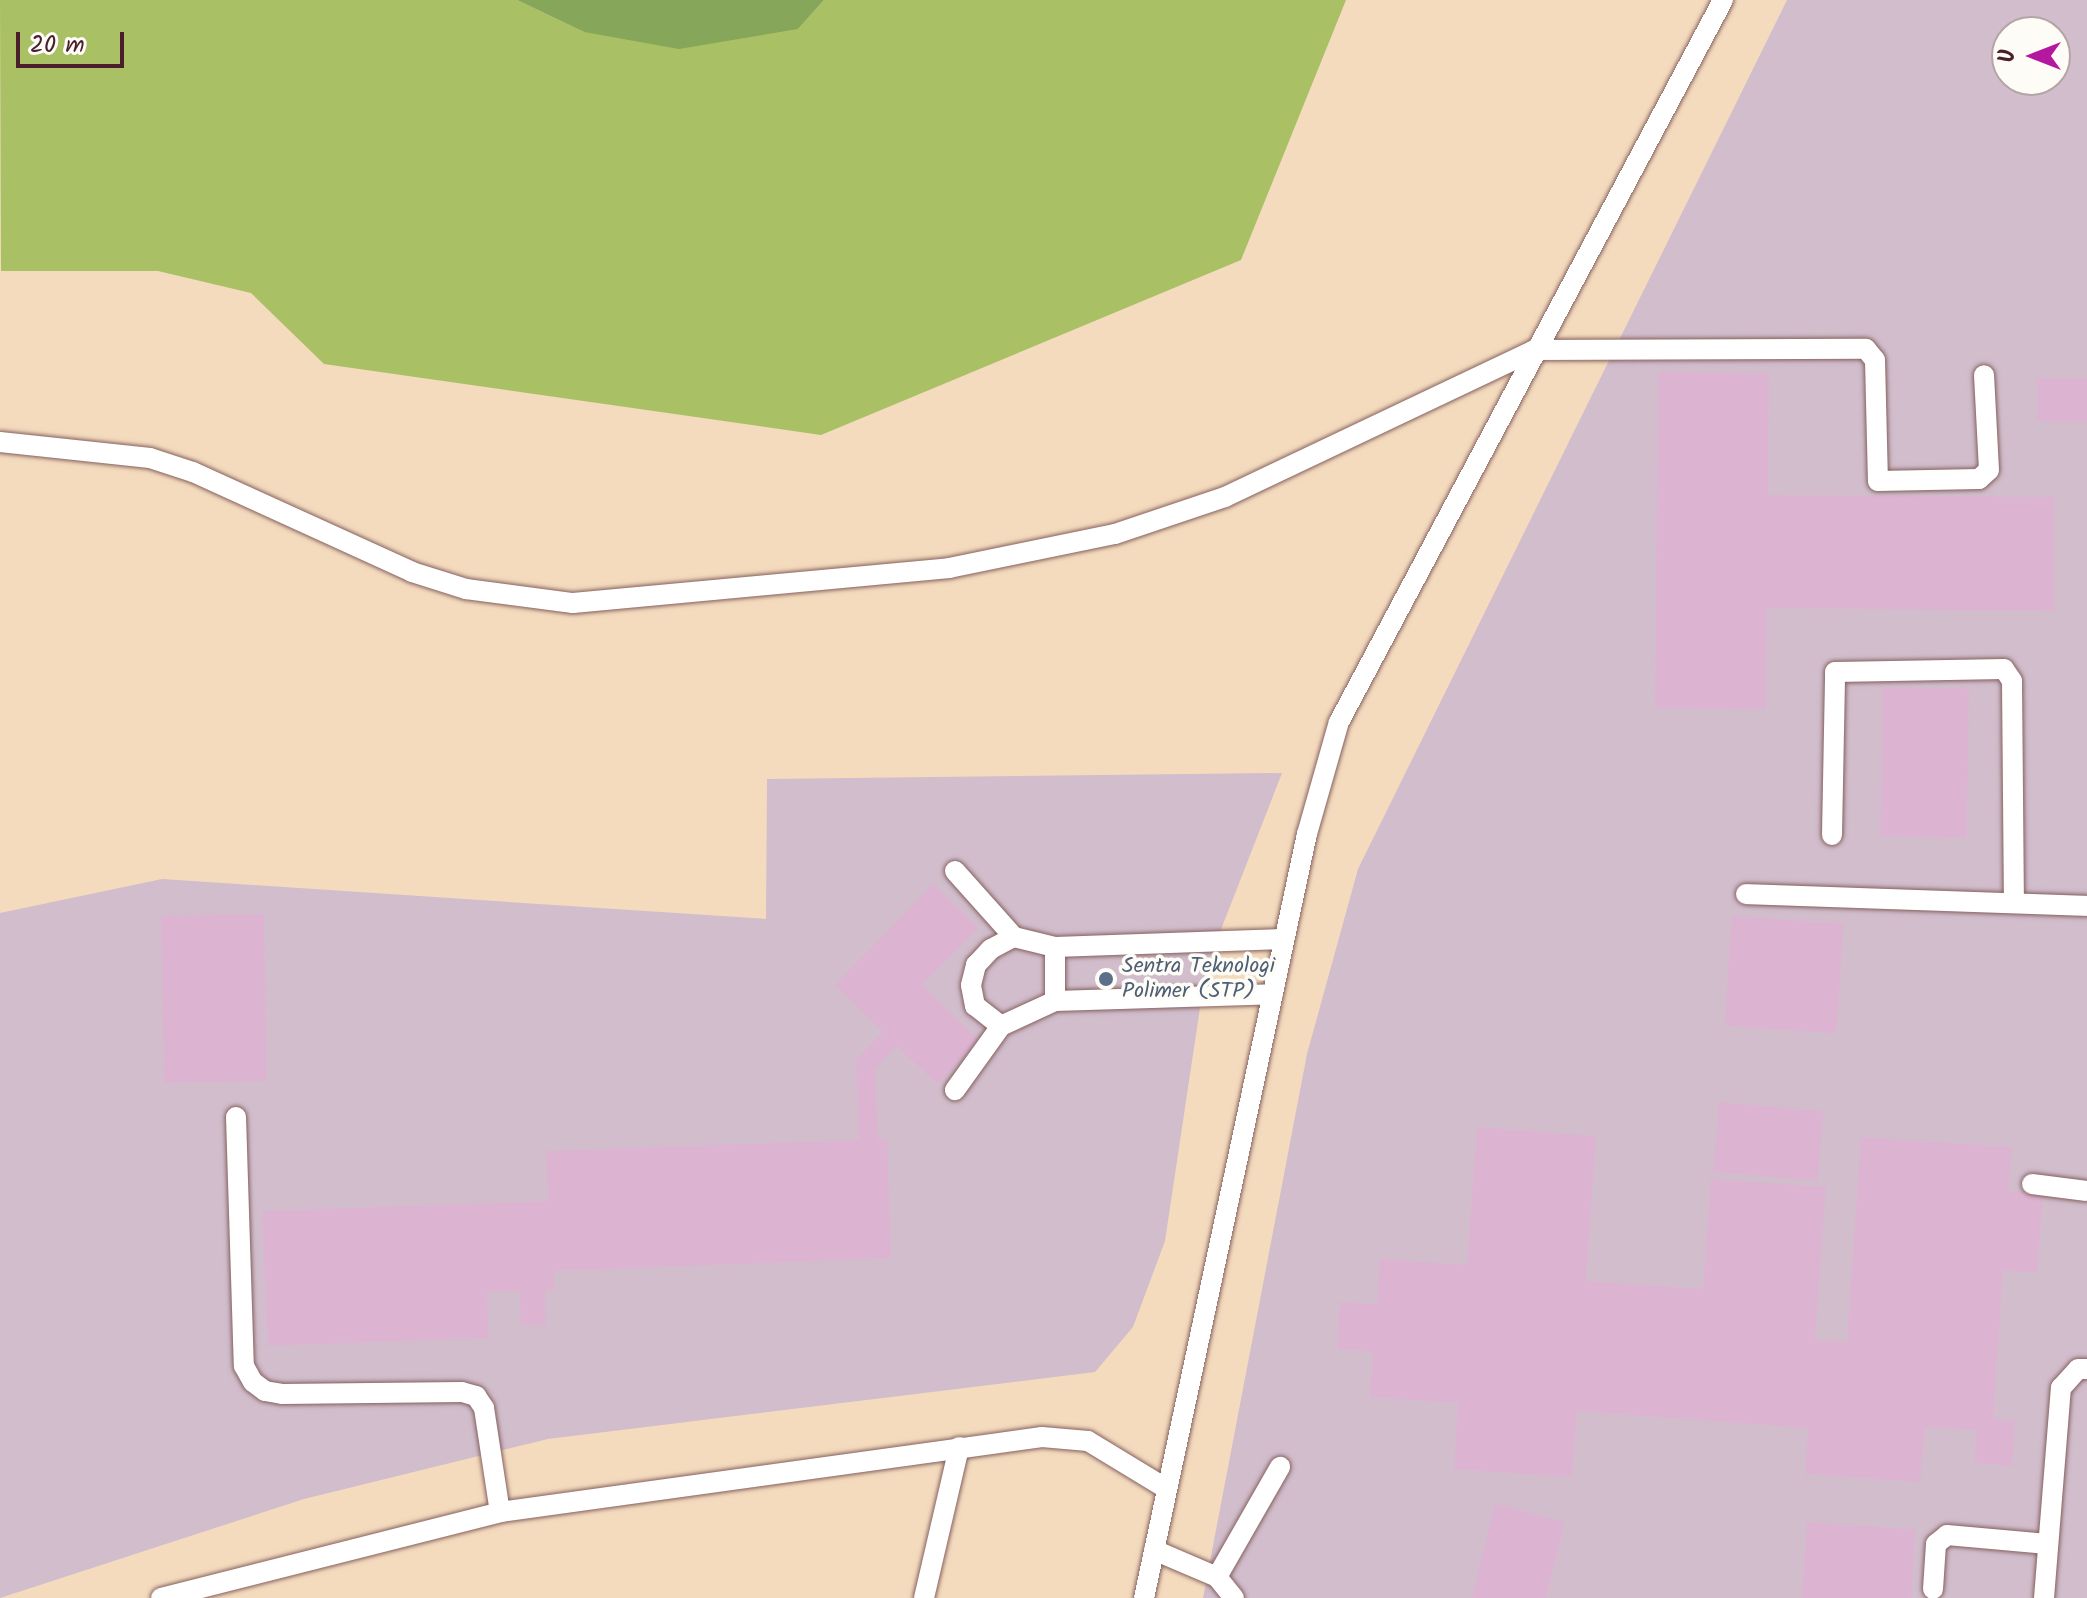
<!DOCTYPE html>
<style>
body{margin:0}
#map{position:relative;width:2087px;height:1598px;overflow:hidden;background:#f4dbbe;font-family:Kalam,sans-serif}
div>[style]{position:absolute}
.industrial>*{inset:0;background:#d1bdcc}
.green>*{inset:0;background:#a9c065}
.forest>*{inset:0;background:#86a65a}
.building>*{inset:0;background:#dcb4d2;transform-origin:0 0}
.roads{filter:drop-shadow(0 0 2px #86615e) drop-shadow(0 0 2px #86615e)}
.lane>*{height:20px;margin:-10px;padding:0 10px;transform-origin:10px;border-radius:10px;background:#fff}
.dots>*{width:22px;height:22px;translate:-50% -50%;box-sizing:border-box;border:4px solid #fdfcf7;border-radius:50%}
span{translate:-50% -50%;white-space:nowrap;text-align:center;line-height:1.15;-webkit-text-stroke:7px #fdfcf7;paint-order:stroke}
.service-label{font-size:22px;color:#4e5e75}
.left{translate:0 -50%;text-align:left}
.north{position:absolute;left:1991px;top:16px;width:80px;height:80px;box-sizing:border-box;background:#fdfcf7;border:2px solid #b5a4a5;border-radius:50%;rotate:270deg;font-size:22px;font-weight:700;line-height:32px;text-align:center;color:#4a1f2b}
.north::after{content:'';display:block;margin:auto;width:28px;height:36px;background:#b5179e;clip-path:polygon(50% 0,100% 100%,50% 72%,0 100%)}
.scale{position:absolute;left:16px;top:32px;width:108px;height:36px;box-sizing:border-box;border:4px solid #4a1f2b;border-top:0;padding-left:10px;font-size:24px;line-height:28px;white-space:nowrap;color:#4a1f2b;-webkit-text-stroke:6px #fdfcf7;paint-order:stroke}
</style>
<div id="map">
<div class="industrial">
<i style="clip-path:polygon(evenodd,1787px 0,2087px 0,2087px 1598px,1203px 1598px,1307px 1054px,1358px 869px,1787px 0,2007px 32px,2055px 32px,2055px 80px,2007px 80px,2007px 32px)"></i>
<i style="clip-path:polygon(1282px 773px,1206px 968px,1165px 1241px,1133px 1327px,1095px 1372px,548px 1439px,304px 1499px,0 1598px,0 913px,162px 879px,766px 919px,767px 779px)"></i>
</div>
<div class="green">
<i style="clip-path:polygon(0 0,517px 0,584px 32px,798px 29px,824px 0,1346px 0,1241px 260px,821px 435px,324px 364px,251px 293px,158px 271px,1px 271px)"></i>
</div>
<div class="forest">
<i style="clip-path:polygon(517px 0,824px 0,798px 29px,679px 49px,584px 32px)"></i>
</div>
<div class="building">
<i style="clip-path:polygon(1658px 372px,1769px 373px,1768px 495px,2054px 497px,2054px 611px,1767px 608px,1766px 709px,1655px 708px)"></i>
<i style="left:2037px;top:378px;width:50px;height:43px"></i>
<i style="left:1883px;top:687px;width:86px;height:149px;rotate:1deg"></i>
<i style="clip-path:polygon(933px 884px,978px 928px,922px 985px,979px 1041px,937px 1084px,897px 1046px,875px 1069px,878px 1139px,887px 1139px,891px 1258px,554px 1271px,554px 1290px,545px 1290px,546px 1325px,521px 1325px,520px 1291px,487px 1292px,488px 1338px,268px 1346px,262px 1211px,548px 1201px,546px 1151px,859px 1140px,856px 1060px,883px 1032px,835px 985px)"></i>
<i style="left:264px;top:914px;width:167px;height:103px;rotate:89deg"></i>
<i style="left:1732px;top:916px;width:112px;height:110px;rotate:4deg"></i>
<i style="left:1719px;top:1102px;width:105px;height:70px;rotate:5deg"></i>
<i style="clip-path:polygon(1477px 1127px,1596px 1136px,1586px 1281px,1703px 1289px,1711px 1179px,1826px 1187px,1815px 1340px,1847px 1342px,1861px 1137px,2012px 1147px,2008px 1191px,2043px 1193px,2037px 1273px,2003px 1270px,1993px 1419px,2015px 1421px,2012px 1466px,1974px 1463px,1977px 1430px,1925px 1427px,1920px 1482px,1805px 1474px,1808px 1428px,1577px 1411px,1572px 1477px,1454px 1469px,1458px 1403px,1370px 1397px,1373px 1352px,1337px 1349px,1340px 1302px,1377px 1304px,1380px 1259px,1467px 1265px)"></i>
<i style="clip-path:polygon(1495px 1504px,1565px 1522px,1546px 1598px,1472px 1598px)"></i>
<i style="left:1807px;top:1522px;width:109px;height:76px;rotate:4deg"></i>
</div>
<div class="roads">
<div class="lane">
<i style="left:0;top:442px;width:151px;rotate:6.1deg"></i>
<i style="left:150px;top:458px;width:45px;rotate:18deg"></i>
<i style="left:193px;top:472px;width:241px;rotate:24.5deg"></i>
<i style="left:412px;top:572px;width:57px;rotate:17.5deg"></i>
<i style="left:466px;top:589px;width:108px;rotate:7.5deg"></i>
<i style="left:573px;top:603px;width:378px;rotate:-5.3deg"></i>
<i style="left:949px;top:568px;width:169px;rotate:-11.6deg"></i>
<i style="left:1115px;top:534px;width:116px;rotate:-18.6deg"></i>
<i style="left:1225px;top:497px;width:342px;rotate:-25.4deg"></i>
<i style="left:1534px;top:350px;width:332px;rotate:-0.2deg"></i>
<i style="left:1866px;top:349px;width:14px;rotate:51deg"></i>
<i style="left:1875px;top:360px;width:121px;rotate:88.6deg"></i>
<i style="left:1878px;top:481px;width:101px;rotate:-1.1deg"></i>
<i style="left:1979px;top:479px;width:13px;rotate:-42deg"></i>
<i style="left:1989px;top:470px;width:95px;rotate:-93deg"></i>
<i style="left:1832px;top:835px;width:163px;rotate:-88.9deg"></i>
<i style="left:1835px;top:672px;width:169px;rotate:-1deg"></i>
<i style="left:2004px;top:669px;width:14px;rotate:56deg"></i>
<i style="left:2012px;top:681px;width:222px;rotate:89.5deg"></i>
<i style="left:955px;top:871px;width:89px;rotate:48.2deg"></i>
<i style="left:1014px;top:937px;width:42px;rotate:13.7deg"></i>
<i style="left:1055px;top:947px;width:54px;rotate:90deg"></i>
<i style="left:1055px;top:1001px;width:60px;rotate:155.2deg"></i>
<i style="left:1001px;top:1026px;width:79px;rotate:125.7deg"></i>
<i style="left:1746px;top:894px;width:341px;rotate:2deg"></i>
<i style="left:1055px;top:947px;width:229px;rotate:-2deg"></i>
<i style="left:1055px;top:1001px;width:218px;rotate:-1.8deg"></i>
<i style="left:1001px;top:1026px;width:33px;rotate:-142deg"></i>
<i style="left:975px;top:1006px;width:21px;rotate:-101deg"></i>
<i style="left:971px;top:985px;width:21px;rotate:-76deg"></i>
<i style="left:976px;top:965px;width:22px;rotate:-47deg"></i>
<i style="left:991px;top:949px;width:26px;rotate:-28deg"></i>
<i style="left:236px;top:1117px;width:249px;rotate:88.2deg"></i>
<i style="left:244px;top:1366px;width:18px;rotate:61deg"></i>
<i style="left:253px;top:1382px;width:15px;rotate:37deg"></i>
<i style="left:265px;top:1391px;width:17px;rotate:10deg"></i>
<i style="left:282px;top:1394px;width:180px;rotate:-0.6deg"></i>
<i style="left:462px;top:1392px;width:15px;rotate:16deg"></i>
<i style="left:476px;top:1396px;width:14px;rotate:56deg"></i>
<i style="left:484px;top:1408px;width:105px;rotate:81.3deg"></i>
<i style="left:2032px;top:1184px;width:55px;rotate:7.3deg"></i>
<i style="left:1154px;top:1550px;width:69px;rotate:23.2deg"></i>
<i style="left:1217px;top:1577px;width:27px;rotate:51deg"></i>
<i style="left:1217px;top:1577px;width:127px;rotate:-60.2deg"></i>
<i style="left:1933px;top:1589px;width:45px;rotate:-86.2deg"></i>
<i style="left:1936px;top:1544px;width:14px;rotate:-39deg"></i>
<i style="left:1947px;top:1535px;width:101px;rotate:5.1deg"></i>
<i style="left:161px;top:1598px;width:350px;rotate:-14.2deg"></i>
<i style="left:500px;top:1512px;width:547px;rotate:-7.88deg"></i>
<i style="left:1042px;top:1437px;width:46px;rotate:5deg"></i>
<i style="left:1088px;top:1441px;width:92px;rotate:31.3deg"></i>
<i style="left:924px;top:1598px;width:155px;rotate:-76.9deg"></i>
<i style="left:1144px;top:1598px;width:781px;rotate:-77.96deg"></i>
<i style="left:1307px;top:834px;width:116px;rotate:-74.1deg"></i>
<i style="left:1339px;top:722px;width:818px;rotate:-61.99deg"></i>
<i style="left:2044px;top:1598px;width:211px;rotate:-85.4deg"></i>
<i style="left:2061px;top:1388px;width:25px;rotate:-48deg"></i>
<i style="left:2078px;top:1369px;width:9px"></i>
</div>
</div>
<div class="dots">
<i style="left:1106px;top:979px;background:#5c6f8a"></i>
</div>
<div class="service-label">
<span class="left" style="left:1122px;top:979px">Sentra Teknologi<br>Polimer (STP)</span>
</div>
<div class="north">U</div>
<div class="scale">20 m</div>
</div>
